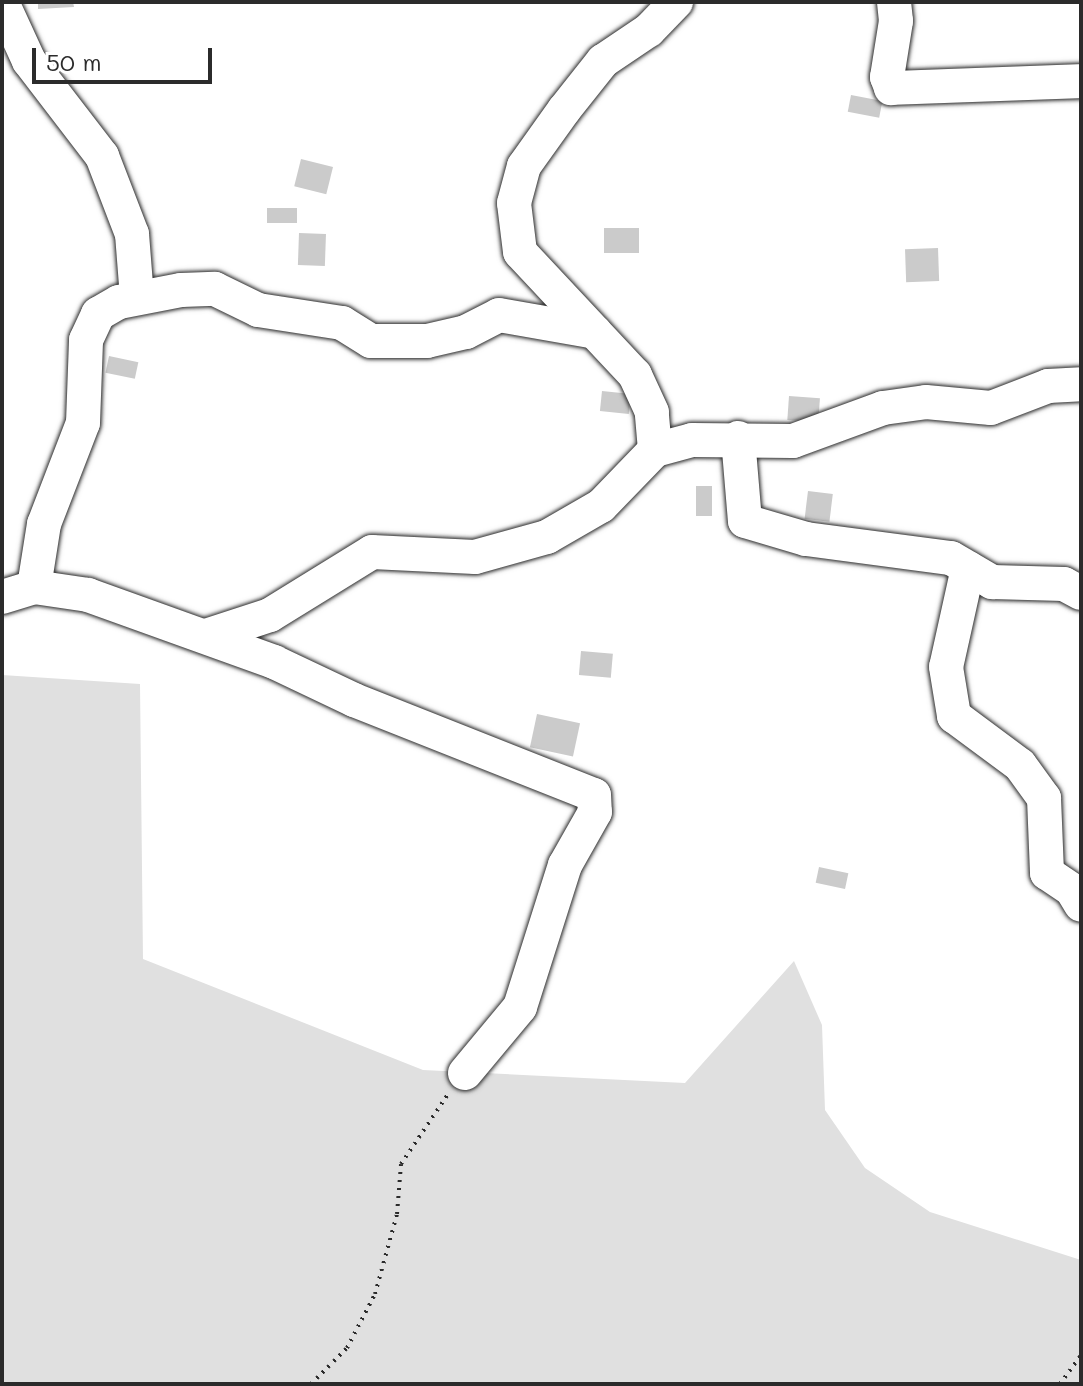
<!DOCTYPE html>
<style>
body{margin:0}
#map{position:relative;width:1083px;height:1386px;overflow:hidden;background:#fff;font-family:Mali,sans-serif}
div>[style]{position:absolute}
.green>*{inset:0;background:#e0e0e0}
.building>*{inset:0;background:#cbcbcb;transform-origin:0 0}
.path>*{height:4px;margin-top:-2px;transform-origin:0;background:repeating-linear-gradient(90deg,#2b2b2b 0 2px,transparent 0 8px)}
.roads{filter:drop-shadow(0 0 2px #2b2b2b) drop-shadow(0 0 2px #2b2b2b)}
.minor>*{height:34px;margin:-17px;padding:0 17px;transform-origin:17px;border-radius:17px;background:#fff}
span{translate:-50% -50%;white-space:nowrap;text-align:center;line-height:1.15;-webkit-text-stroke:6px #fff;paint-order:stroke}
.frame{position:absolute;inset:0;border:4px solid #2b2b2b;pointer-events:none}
.scale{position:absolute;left:32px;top:48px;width:180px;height:36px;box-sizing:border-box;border:4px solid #2b2b2b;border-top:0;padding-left:10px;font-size:24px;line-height:28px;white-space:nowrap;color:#2b2b2b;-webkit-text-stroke:6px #fff;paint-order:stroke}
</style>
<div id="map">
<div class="green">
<i style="clip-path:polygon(2px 675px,140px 684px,143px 959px,423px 1070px,685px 1083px,794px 961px,822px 1025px,825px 1110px,865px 1168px,930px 1212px,1081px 1260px,1081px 1384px,2px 1384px)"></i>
</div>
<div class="building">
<i style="clip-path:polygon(38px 2px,73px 2px,74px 7px,38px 9px)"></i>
<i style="left:851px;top:95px;width:32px;height:17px;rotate:11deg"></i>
<i style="left:301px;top:159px;width:33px;height:28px;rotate:14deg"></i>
<i style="left:267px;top:208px;width:30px;height:15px"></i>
<i style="left:604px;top:228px;width:35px;height:25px"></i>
<i style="left:299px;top:233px;width:27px;height:32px;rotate:2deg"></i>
<i style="left:938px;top:248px;width:33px;height:33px;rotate:88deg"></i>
<i style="left:109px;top:356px;width:30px;height:17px;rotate:12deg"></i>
<i style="left:602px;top:391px;width:29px;height:20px;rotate:6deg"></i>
<i style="left:789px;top:396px;width:31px;height:24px;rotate:4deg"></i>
<i style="left:696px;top:486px;width:16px;height:30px"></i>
<i style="left:808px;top:491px;width:25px;height:28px;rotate:7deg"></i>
<i style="left:581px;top:651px;width:32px;height:24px;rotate:5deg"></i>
<i style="left:537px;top:714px;width:44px;height:34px;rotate:12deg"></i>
<i style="left:819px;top:867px;width:30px;height:16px;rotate:12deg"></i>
</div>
<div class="path">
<i style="left:311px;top:1384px;width:51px;rotate:-45deg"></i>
<i style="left:347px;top:1348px;width:61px;rotate:-62.6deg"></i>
<i style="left:375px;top:1294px;width:83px;rotate:-74.6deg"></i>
<i style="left:397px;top:1214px;width:50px;rotate:-85.4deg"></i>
<i style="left:401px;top:1164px;width:84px;rotate:-56.1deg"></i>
<i style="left:1060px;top:1384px;width:36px;rotate:-54deg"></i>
</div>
<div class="roads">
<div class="minor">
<i style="left:2px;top:2px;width:65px;rotate:65.4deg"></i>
<i style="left:29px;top:61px;width:120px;rotate:52.5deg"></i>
<i style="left:102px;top:156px;width:84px;rotate:69deg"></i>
<i style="left:132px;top:234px;width:64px;rotate:85.5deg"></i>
<i style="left:894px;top:2px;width:19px;rotate:84deg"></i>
<i style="left:896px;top:21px;width:57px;rotate:99.1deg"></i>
<i style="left:887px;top:77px;width:12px;rotate:70deg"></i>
<i style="left:891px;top:88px;width:190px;rotate:-2.1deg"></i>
<i style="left:738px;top:438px;width:83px;rotate:85.2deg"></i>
<i style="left:745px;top:521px;width:64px;rotate:16.4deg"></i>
<i style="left:806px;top:539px;width:146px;rotate:7.5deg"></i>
<i style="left:951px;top:558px;width:48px;rotate:30.3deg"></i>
<i style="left:992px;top:582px;width:72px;rotate:1.6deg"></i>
<i style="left:1064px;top:584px;width:19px;rotate:28deg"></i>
<i style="left:655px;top:450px;width:38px;rotate:-95deg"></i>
<i style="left:652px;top:412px;width:41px;rotate:-114.7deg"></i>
<i style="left:635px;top:375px;width:168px;rotate:-133.1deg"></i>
<i style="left:520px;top:252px;width:49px;rotate:-97deg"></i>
<i style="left:514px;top:203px;width:38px;rotate:-75deg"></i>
<i style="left:524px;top:166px;width:69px;rotate:-54.5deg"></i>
<i style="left:564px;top:110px;width:63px;rotate:-51.5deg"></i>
<i style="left:603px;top:61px;width:55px;rotate:-34deg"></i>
<i style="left:649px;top:30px;width:39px;rotate:-46deg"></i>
<i style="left:968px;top:568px;width:101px;rotate:102.5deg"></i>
<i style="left:946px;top:667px;width:50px;rotate:80.7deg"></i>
<i style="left:954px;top:716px;width:82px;rotate:36.6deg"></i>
<i style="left:1020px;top:765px;width:41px;rotate:54deg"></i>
<i style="left:1044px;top:798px;width:75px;rotate:87.7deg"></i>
<i style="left:1047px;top:873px;width:30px;rotate:34deg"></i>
<i style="left:1072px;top:890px;width:17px;rotate:59deg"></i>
<i style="left:34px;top:587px;width:64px;rotate:-81deg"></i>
<i style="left:44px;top:524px;width:108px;rotate:-68.9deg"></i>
<i style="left:83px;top:423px;width:83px;rotate:-87.9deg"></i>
<i style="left:86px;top:340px;width:29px;rotate:-65deg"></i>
<i style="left:98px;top:314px;width:24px;rotate:-30deg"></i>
<i style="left:119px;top:302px;width:63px;rotate:-11deg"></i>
<i style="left:181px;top:290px;width:34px;rotate:-2deg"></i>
<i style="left:215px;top:289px;width:48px;rotate:26deg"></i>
<i style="left:258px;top:310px;width:85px;rotate:8.8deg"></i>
<i style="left:342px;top:323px;width:34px;rotate:32deg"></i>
<i style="left:371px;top:341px;width:56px"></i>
<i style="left:427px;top:341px;width:40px;rotate:-13deg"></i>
<i style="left:466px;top:332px;width:37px;rotate:-27deg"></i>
<i style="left:499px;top:315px;width:97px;rotate:10deg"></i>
<i style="left:2px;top:597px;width:34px;rotate:-17deg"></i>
<i style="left:34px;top:587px;width:55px;rotate:8.4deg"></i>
<i style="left:88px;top:595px;width:198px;rotate:19.8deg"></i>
<i style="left:274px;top:662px;width:89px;rotate:25.4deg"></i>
<i style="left:354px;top:700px;width:258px;rotate:21.6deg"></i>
<i style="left:594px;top:795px;width:17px;rotate:87deg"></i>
<i style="left:595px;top:812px;width:61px;rotate:119.5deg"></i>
<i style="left:565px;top:865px;width:149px;rotate:107.6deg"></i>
<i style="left:520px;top:1007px;width:86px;rotate:129.8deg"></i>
<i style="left:206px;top:636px;width:67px;rotate:-18.2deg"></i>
<i style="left:270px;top:615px;width:120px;rotate:-31.7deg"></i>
<i style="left:372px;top:552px;width:103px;rotate:2.8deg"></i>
<i style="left:475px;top:557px;width:75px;rotate:-15.5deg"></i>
<i style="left:547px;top:537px;width:62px;rotate:-29.9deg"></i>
<i style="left:601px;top:506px;width:78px;rotate:-46deg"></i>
<i style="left:655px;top:450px;width:38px;rotate:-15deg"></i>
<i style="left:692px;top:440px;width:101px;rotate:0.6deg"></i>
<i style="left:793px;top:441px;width:96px;rotate:-20.1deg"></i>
<i style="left:883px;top:408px;width:43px;rotate:-7.9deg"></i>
<i style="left:926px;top:402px;width:65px;rotate:5.3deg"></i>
<i style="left:991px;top:408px;width:61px;rotate:-21.1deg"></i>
<i style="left:1048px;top:386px;width:33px;rotate:-3deg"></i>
</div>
</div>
<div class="frame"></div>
<div class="scale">50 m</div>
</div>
